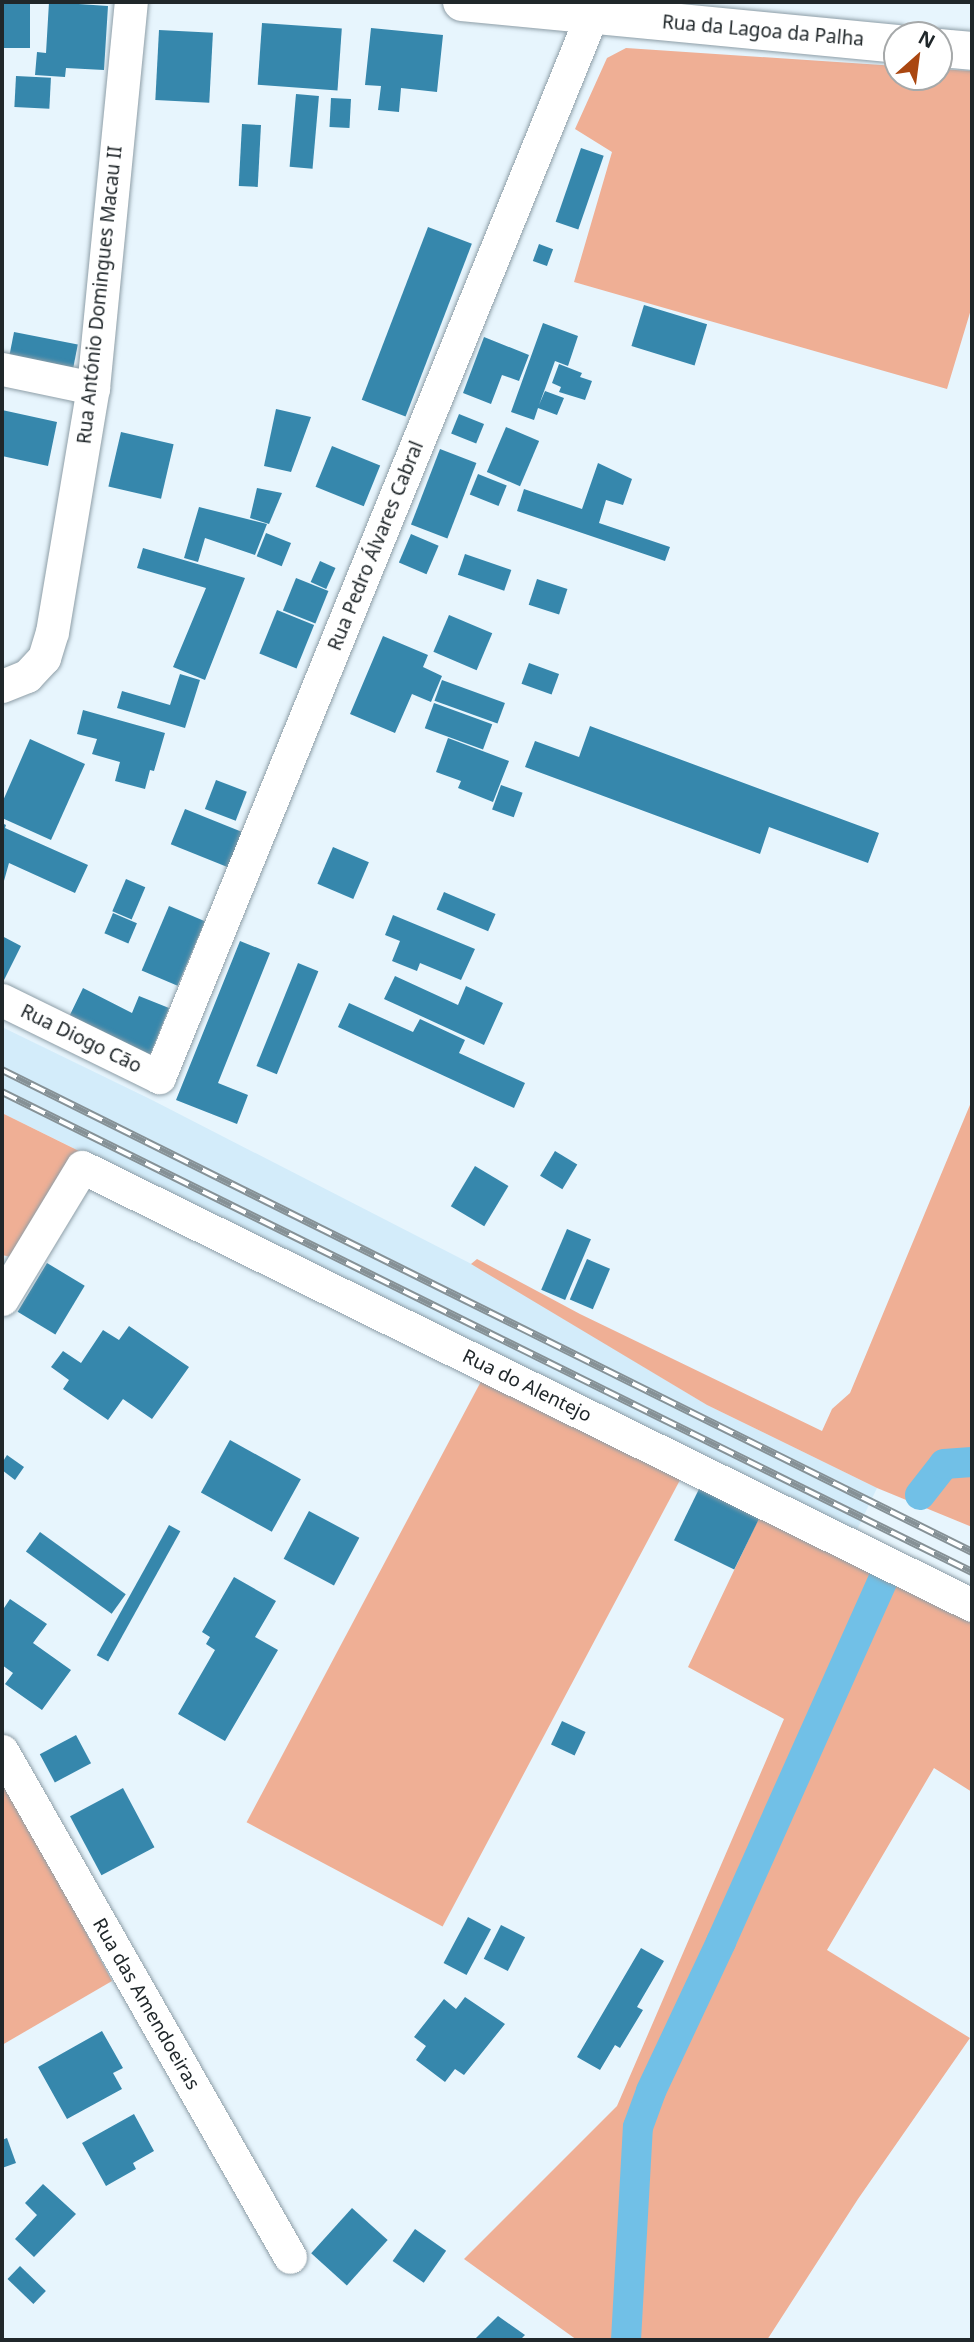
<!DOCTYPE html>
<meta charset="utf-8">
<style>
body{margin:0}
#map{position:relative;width:974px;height:2342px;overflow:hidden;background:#e7f5fd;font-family:"Noto Sans",sans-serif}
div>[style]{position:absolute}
.built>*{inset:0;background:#d3ecfa}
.green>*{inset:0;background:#efaf95;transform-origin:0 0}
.canal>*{height:30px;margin:-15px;padding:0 15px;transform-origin:15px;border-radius:15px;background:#71c0e7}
.building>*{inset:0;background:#3687ac;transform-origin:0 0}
.roads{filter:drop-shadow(0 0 2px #8e9ea7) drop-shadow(0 0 2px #8e9ea7)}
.minor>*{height:33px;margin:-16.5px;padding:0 16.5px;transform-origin:16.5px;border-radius:16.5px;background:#fff}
.tertiary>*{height:38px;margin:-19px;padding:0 19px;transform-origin:19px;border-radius:19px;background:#fff}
.rail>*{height:8px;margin-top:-4px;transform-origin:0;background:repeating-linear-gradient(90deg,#fff 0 16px,#869196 0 32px);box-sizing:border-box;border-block:2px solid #869196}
span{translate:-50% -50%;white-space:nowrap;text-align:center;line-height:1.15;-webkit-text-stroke:5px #fff;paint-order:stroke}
.street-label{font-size:19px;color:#20272a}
.frame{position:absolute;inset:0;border:4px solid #20272a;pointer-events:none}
.north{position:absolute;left:883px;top:21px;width:70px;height:70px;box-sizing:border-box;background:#fff;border:2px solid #a6a9aa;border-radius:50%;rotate:28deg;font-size:19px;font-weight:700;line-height:28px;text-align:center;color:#20272a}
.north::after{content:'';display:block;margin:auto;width:24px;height:32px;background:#aa4711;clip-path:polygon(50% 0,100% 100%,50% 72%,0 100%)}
</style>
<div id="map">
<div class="built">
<i style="clip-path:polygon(2px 1027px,152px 1100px,489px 1273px,707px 1405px,877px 1488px,856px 1532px,2px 1113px)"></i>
</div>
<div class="green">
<i style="clip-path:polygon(626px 48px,897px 66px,897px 77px,939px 77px,939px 69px,972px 71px,972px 306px,947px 389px,574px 282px,612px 152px,575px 129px,607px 58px)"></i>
<i style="clip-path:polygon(972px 1100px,972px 1527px,877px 1488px,707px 1405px,471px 1264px,477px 1259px,580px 1314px,822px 1431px,832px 1409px,850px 1393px)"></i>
<i style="clip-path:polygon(2px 1113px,79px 1151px,11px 1257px,2px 1255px)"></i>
<i style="left:486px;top:1372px;width:222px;height:510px;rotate:28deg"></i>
<i style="clip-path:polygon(759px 1518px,972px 1623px,972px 1792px,934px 1768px,827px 1950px,970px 2038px,858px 2199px,767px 2340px,577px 2340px,464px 2259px,617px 2106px,784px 1719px,688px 1667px)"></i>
<i style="clip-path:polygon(2px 1775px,112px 1981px,2px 2045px)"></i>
</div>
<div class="canal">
<i style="left:920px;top:1495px;width:39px;rotate:-52deg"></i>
<i style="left:944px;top:1464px;width:28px;rotate:-4deg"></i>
<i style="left:626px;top:2340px;width:213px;rotate:-86.8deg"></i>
<i style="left:638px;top:2127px;width:38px;rotate:-70deg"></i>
<i style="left:651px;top:2091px;width:165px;rotate:-64.8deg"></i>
<i style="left:721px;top:1942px;width:397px;rotate:-65.9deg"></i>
</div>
<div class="building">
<i style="left:2px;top:2px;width:28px;height:46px"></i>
<i style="clip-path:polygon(49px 2px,108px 6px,104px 70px,66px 68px,65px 77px,35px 75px,37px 52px,46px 53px)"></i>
<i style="left:262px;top:23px;width:80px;height:62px;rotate:4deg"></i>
<i style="clip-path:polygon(371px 28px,443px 35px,437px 92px,401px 88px,399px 112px,378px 110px,381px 86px,365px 85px)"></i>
<i style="left:159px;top:30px;width:54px;height:70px;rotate:3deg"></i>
<i style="left:16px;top:76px;width:35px;height:31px;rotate:3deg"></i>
<i style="left:296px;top:94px;width:23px;height:73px;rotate:5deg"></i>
<i style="left:331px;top:98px;width:20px;height:29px;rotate:3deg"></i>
<i style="left:242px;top:124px;width:19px;height:62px;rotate:3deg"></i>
<i style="left:581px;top:148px;width:24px;height:78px;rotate:19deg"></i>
<i style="left:428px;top:227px;width:47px;height:185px;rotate:21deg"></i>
<i style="left:539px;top:244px;width:15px;height:18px;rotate:20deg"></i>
<i style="left:644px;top:305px;width:66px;height:43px;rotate:17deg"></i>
<i style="clip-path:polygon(543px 323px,578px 336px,568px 366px,555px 361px,539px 405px,545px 391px,564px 398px,557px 415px,538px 408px,534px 420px,511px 412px)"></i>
<i style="left:14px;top:332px;width:65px;height:25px;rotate:11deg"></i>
<i style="clip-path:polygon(484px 337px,529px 355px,519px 381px,502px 375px,491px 404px,463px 393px)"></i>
<i style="clip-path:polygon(559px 364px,582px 373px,580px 377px,592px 381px,585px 400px,559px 392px,561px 387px,552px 383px)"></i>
<i style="clip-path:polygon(276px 409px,311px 417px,291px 472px,264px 466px)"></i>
<i style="clip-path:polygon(2px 410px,57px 422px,48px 466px,2px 456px)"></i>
<i style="left:459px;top:414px;width:27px;height:21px;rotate:22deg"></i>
<i style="left:506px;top:427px;width:36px;height:49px;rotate:23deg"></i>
<i style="left:121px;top:432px;width:54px;height:56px;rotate:13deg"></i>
<i style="left:332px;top:446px;width:52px;height:44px;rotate:22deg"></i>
<i style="left:440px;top:449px;width:39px;height:81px;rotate:21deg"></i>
<i style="clip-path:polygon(598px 463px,632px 479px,623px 505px,606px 500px,599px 523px,670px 547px,665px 561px,517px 511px,524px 489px,582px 509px)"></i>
<i style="left:478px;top:474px;width:31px;height:22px;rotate:22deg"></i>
<i style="clip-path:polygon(257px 488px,282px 493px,269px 524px,250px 518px)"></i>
<i style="clip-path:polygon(199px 507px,267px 524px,255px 555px,205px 538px,198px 562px,184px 558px)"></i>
<i style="left:266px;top:533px;width:27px;height:25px;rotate:22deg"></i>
<i style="left:411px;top:534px;width:30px;height:31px;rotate:23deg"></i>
<i style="clip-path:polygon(143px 548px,245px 578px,205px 680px,173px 667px,206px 588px,137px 568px)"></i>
<i style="left:465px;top:554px;width:49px;height:22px;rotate:19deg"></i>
<i style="left:320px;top:561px;width:17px;height:23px;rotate:24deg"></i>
<i style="left:296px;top:578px;width:35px;height:35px;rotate:22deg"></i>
<i style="left:537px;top:579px;width:32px;height:27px;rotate:18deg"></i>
<i style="left:277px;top:610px;width:40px;height:47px;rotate:22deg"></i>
<i style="left:449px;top:615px;width:47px;height:40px;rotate:23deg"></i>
<i style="clip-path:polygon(383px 636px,428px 655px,423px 667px,442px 676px,431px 702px,412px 694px,395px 733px,350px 714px)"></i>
<i style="left:529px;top:663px;width:32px;height:22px;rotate:20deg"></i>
<i style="clip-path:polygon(180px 674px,200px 680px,185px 728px,117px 708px,122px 691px,170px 705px)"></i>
<i style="left:442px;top:680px;width:67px;height:22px;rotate:20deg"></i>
<i style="left:434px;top:703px;width:62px;height:27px;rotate:20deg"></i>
<i style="clip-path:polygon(83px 710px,165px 733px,154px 771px,150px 770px,145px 789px,115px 781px,120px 762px,92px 754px,97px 739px,77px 734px)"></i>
<i style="clip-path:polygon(590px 726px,879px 833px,868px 863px,769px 827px,760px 854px,525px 767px,535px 741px,579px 757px)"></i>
<i style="clip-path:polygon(448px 738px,509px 761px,493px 802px,458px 788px,461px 781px,436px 772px)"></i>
<i style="clip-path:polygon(30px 739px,85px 764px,51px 840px,2px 818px,2px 803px)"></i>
<i style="left:216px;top:780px;width:33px;height:31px;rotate:21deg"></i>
<i style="left:501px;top:785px;width:23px;height:26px;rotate:20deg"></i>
<i style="left:185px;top:809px;width:63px;height:38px;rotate:22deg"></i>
<i style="clip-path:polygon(2px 823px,6px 825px,5px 828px,88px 865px,75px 893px,9px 863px,2px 888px)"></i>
<i style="left:333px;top:847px;width:39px;height:40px;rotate:23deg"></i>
<i style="left:126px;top:879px;width:21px;height:35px;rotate:23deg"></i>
<i style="left:444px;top:892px;width:56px;height:19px;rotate:23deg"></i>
<i style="left:169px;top:906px;width:39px;height:70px;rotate:23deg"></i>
<i style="left:113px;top:913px;width:26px;height:22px;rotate:23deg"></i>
<i style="clip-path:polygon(393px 915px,475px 949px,461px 980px,420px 963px,417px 971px,392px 961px,400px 941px,385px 935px)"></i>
<i style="clip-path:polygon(2px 936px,21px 946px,2px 984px)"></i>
<i style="clip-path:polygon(240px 941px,270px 953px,218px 1083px,248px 1095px,237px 1124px,176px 1100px)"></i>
<i style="left:298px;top:963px;width:22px;height:111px;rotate:22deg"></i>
<i style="clip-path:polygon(395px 976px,458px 1005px,466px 986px,503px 1003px,484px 1045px,384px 999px)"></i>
<i style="clip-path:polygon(83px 988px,132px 1013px,139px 996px,169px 1008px,150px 1055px,67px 1021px)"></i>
<i style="clip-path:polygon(349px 1003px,413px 1032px,420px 1019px,465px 1040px,459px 1053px,525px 1083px,514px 1108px,338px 1027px)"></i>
<i style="left:555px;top:1151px;width:26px;height:29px;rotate:31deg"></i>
<i style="left:475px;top:1166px;width:39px;height:47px;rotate:31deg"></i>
<i style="left:567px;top:1229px;width:26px;height:66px;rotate:23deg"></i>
<i style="left:587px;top:1259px;width:25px;height:44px;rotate:23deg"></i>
<i style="left:47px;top:1263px;width:44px;height:57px;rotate:31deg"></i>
<i style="clip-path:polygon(129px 1326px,189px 1367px,152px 1419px,123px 1399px,108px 1420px,63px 1389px,69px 1380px,51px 1367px,63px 1351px,81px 1363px,103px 1330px,119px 1340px)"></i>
<i style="left:230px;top:1440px;width:81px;height:60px;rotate:29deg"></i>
<i style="clip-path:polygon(7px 1455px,24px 1467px,15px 1480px,2px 1470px,2px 1463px)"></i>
<i style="left:699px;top:1489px;width:67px;height:57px;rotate:26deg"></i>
<i style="left:309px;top:1511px;width:57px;height:54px;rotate:28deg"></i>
<i style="left:169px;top:1525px;width:13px;height:149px;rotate:29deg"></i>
<i style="left:40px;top:1532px;width:106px;height:24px;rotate:36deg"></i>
<i style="clip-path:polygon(234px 1577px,276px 1601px,255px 1637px,278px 1650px,225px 1741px,178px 1714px,215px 1650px,206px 1644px,210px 1637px,202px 1632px)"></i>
<i style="clip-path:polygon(10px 1599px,47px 1624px,33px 1643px,71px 1670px,42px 1710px,5px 1684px,13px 1673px,2px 1665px,2px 1611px)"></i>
<i style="left:562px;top:1721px;width:26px;height:26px;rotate:25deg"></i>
<i style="left:76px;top:1735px;width:32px;height:41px;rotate:62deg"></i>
<i style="left:123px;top:1788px;width:67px;height:60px;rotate:62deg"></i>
<i style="left:468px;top:1917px;width:26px;height:52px;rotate:28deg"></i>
<i style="left:501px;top:1925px;width:27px;height:38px;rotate:27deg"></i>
<i style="clip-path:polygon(641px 1948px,664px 1961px,637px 2007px,643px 2010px,620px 2048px,615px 2045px,600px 2070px,577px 2057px)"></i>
<i style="clip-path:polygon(465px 1997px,505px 2024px,464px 2075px,455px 2069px,445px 2082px,416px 2060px,426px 2046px,414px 2037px,444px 1999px,456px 2009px)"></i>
<i style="clip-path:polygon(102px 2031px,123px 2068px,113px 2073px,122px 2089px,67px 2119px,38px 2067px)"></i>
<i style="clip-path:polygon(134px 2114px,154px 2151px,133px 2163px,136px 2169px,106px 2186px,82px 2143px)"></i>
<i style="clip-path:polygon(7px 2138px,16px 2163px,2px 2168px,2px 2140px)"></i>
<i style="clip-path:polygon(43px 2184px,76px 2214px,34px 2257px,15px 2239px,37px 2215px,25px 2203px)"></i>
<i style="left:352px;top:2208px;width:48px;height:61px;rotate:42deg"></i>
<i style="left:415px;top:2229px;width:38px;height:39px;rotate:35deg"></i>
<i style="left:20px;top:2266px;width:36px;height:18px;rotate:44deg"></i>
<i style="clip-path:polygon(498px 2316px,525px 2335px,520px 2340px,474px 2340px)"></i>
</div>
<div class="roads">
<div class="minor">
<i style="left:2px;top:369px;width:93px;rotate:11.8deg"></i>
<i style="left:2px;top:686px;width:27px;rotate:-22deg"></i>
<i style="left:27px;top:676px;width:25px;rotate:-47deg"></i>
<i style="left:44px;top:658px;width:27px;rotate:-73deg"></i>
<i style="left:52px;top:632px;width:247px;rotate:-80.5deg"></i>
<i style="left:93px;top:388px;width:388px;rotate:-84.4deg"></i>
<i style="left:2px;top:1000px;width:175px;rotate:26.1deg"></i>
<i style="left:159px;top:1077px;width:1161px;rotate:-67.83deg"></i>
<i style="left:2px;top:1299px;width:154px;rotate:-58.8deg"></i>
<i style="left:82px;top:1167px;width:992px;rotate:26.2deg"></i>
<i style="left:2px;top:1751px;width:582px;rotate:60.35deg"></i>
</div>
<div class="tertiary">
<i style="left:462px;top:2px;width:437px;rotate:5.5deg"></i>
<i style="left:939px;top:48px;width:33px;rotate:5deg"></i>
</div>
</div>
<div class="rail">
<i style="left:2px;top:1070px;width:1083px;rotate:26.42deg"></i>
<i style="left:2px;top:1092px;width:1082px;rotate:26.33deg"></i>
</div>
<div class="street-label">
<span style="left:763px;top:31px;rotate:5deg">Rua da Lagoa da Palha</span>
<span style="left:100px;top:295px;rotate:-84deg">Rua António Domingues Macau II</span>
<span style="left:376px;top:546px;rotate:-68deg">Rua Pedro Álvares Cabral</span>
<span style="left:81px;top:1039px;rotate:26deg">Rua Diogo Cão</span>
<span style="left:527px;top:1386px;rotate:26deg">Rua do Alentejo</span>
<span style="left:146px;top:2004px;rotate:60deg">Rua das Amendoeiras</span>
</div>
<div class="frame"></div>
<div class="north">N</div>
</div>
